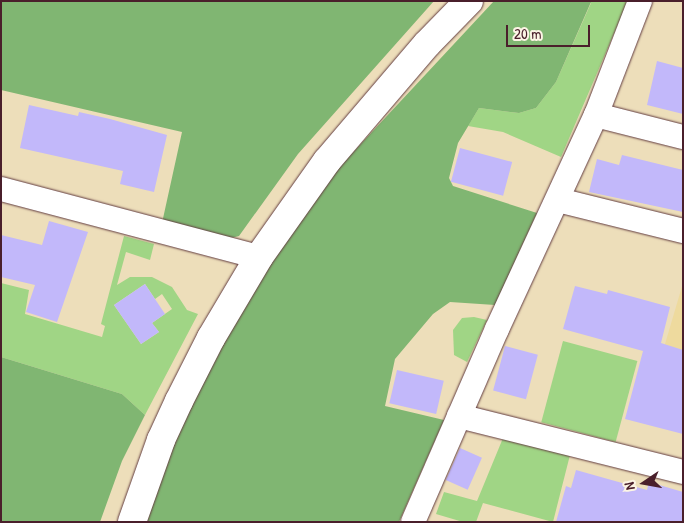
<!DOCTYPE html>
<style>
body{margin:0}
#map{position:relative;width:684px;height:523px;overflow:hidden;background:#eddeba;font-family:"Patrick Hand",sans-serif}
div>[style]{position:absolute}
.green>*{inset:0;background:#a0d585;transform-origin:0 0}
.forest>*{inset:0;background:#80b672}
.sand>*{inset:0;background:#eeda9e}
.building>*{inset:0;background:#c2b8fa;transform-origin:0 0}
.roads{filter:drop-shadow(0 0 1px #623c40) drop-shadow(0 0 1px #623c40)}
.minor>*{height:24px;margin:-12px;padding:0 12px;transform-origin:12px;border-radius:12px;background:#fff}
.tertiary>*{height:28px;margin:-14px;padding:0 14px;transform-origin:14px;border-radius:14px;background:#fff}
span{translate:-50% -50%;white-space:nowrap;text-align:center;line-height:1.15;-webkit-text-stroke:4.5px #fcf5e5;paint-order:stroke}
.frame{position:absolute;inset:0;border:2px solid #4a1f2b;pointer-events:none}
.north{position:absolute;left:619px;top:458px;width:50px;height:50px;-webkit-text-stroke:4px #fcf5e5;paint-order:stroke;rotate:258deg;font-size:14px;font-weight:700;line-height:20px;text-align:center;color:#4a1f2b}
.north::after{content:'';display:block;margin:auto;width:18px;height:22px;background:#4a1f2b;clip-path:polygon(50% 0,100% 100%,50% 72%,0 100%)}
.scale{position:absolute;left:506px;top:25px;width:84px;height:22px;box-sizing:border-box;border:2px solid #4a1f2b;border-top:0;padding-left:6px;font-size:15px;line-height:18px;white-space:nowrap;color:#4a1f2b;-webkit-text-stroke:4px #fcf5e5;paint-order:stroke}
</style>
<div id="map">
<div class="green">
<i style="clip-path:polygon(588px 1px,628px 1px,561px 157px,503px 132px,468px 126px,479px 108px,519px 113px,536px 108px,556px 82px,591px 3px)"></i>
<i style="clip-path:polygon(evenodd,124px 236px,154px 244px,150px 260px,126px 252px,117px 285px,130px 277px,152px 277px,172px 287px,187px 310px,198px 314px,145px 415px,122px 394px,1px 357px,1px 283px,29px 290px,25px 314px,102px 337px,105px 326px,101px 324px,124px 236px,145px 284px,155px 299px,162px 294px,172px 309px,152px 323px,159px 332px,141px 344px,114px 305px,145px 284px)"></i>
<i style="clip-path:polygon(474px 317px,487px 320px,467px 362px,454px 355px,453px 330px,462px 318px)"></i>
<i style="left:563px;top:341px;width:77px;height:84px;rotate:15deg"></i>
<i style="clip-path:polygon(503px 438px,570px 455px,553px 522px,483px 503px,476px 522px,463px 522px,436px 514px,444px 492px,477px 501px)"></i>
</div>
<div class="forest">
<i style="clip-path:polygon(1px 1px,434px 1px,298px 154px,239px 236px,227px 239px,162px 223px,182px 132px,1px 90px)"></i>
<i style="clip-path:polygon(494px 1px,591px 2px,556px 82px,536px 108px,519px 113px,479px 108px,458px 143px,449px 178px,453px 186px,537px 213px,495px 305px,450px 302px,433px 314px,395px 359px,385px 406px,444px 420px,399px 522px,145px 522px,162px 464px,253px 282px,317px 191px)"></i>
<i style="clip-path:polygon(1px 357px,122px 394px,145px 415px,122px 461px,100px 522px,1px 522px)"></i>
</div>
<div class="sand">
<i style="clip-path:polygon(683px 283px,683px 367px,660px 361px)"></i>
</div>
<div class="building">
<i style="clip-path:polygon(657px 61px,683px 68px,683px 114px,647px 105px)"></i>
<i style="clip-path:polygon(29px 105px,78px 116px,79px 112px,110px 119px,167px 135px,154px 192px,120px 184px,123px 171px,20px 148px)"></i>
<i style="left:460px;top:148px;width:54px;height:35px;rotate:15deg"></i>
<i style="clip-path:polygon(622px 155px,683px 170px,683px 212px,589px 192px,597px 159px,619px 165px)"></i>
<i style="clip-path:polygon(49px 221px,88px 232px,57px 322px,26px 312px,35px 285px,1px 277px,1px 235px,42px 245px)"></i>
<i style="clip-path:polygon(145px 284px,165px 314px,152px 323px,159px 332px,141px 344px,114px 305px)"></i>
<i style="clip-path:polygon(575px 286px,607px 294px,608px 290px,670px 307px,661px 343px,683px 350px,683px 434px,625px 419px,643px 351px,563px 329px)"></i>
<i style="left:505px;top:346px;width:34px;height:46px;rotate:15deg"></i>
<i style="left:397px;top:370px;width:48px;height:34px;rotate:13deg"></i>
<i style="left:460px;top:448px;width:24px;height:35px;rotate:24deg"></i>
<i style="clip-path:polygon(576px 470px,647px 490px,649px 482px,683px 492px,683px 522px,556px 522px,566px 486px,571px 488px)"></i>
</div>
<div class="roads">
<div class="minor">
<i style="left:596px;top:115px;width:90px;rotate:14.2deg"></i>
<i style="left:1px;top:189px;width:267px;rotate:14.8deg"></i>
<i style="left:558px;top:200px;width:129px;rotate:13.9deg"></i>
<i style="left:459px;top:416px;width:231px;rotate:14deg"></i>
<i style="left:413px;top:522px;width:210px;rotate:-66.5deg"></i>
<i style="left:497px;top:329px;width:236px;rotate:-65.2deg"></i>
<i style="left:596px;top:115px;width:122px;rotate:-68.9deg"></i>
</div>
<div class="tertiary">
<i style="left:132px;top:522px;width:87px;rotate:-70.5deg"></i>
<i style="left:161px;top:440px;width:43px;rotate:-65.2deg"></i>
<i style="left:179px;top:401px;width:71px;rotate:-63.1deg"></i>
<i style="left:211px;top:338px;width:94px;rotate:-59.3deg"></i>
<i style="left:259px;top:257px;width:118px;rotate:-54.7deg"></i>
<i style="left:327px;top:161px;width:154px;rotate:-49.5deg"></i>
<i style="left:427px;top:44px;width:60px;rotate:-45.7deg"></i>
</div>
</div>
<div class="frame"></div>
<div class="north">N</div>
<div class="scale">20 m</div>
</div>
